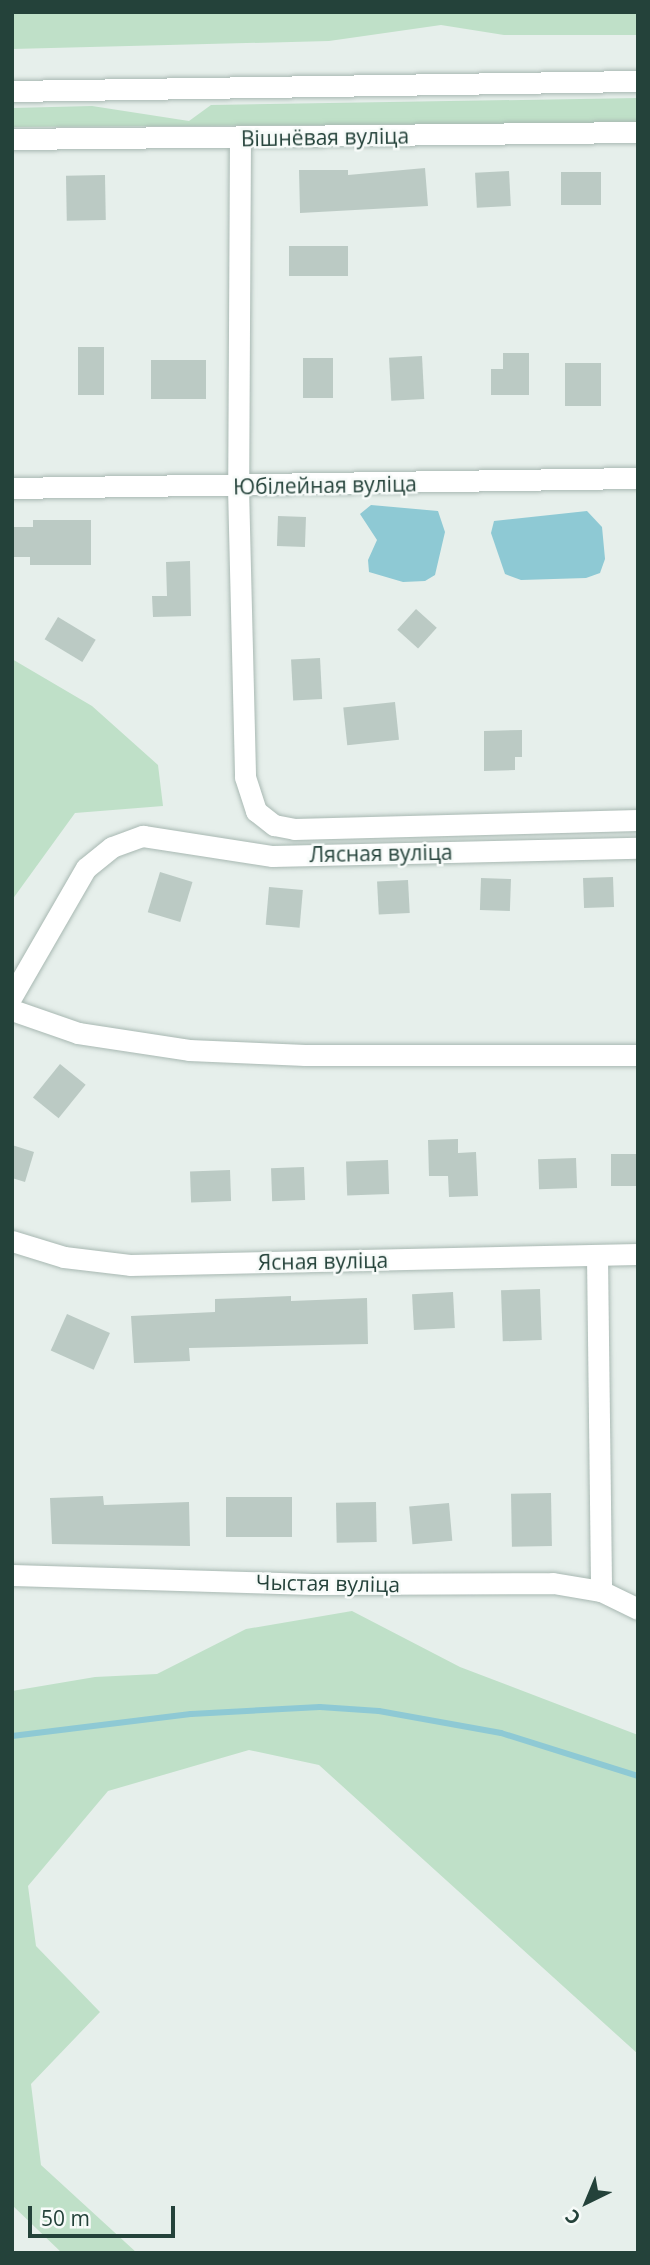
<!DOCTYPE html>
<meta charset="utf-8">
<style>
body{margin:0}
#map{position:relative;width:650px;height:2265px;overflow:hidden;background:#e6efeb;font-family:"Open Sans",sans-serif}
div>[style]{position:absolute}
.green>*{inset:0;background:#bfe0c8}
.water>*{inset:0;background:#8ec9d4}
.stream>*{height:6px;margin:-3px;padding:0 3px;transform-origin:3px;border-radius:3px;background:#8ec9d4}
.building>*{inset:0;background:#bbcac4;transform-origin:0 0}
.roads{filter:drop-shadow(0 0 2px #a8b8b2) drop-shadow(0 0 2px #a8b8b2)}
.minor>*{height:21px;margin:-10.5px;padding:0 10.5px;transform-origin:10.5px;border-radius:10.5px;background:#fff}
span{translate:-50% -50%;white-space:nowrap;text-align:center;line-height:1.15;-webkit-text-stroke:5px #f7fbf9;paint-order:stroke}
.street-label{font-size:21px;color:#24423a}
.frame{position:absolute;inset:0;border:14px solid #24423a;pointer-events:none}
.north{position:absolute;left:552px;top:2167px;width:70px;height:70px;-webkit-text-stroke:5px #f7fbf9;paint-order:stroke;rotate:223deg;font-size:19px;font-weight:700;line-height:28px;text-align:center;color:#24423a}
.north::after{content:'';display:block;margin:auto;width:24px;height:32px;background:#24423a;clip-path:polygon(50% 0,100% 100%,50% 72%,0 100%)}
.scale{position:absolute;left:28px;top:2206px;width:147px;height:32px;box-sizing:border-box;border:4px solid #24423a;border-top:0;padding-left:9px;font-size:21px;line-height:24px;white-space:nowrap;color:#24423a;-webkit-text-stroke:5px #f7fbf9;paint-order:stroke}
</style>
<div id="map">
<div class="green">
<i style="clip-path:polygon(12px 12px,638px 12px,638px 35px,504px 35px,441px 25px,329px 41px,12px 49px)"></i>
<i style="clip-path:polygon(638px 98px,638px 123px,12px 127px,12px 108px,92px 106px,189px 121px,211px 105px)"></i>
<i style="clip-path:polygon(12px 659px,92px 706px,158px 765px,163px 806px,75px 813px,12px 900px)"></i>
<i style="clip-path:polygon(352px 1611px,460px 1667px,638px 1735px,638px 2054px,319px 1765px,249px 1750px,108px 1791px,28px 1886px,36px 1946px,100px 2012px,31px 2084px,41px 2165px,137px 2253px,62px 2253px,12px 2205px,12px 1691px,95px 1677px,157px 1674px,246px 1629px)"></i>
</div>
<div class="water">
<i style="clip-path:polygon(371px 505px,438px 511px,445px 532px,435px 575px,425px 581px,403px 582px,369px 572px,368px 560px,377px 540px,360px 514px)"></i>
<i style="clip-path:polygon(587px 511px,602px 527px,605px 559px,600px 573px,586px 578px,521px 580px,505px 574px,491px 533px,494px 521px)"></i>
</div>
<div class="stream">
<i style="left:12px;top:1736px;width:180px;rotate:-7deg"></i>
<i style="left:191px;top:1714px;width:129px;rotate:-3.1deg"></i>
<i style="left:320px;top:1707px;width:59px;rotate:3.9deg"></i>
<i style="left:379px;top:1711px;width:124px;rotate:10.2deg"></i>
<i style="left:501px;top:1733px;width:144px;rotate:17.4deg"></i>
</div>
<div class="building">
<i style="clip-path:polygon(425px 168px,428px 206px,300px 213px,299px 170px,348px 170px,348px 175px)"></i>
<i style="left:509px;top:171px;width:35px;height:34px;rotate:87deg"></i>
<i style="left:561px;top:172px;width:40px;height:33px"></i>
<i style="left:105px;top:175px;width:45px;height:39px;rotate:89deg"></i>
<i style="left:289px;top:246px;width:59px;height:30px"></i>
<i style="left:78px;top:347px;width:26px;height:48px"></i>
<i style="clip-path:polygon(503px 353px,529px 353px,529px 395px,491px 395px,491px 369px,503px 369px)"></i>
<i style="left:422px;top:356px;width:43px;height:33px;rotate:87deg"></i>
<i style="left:303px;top:358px;width:30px;height:40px"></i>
<i style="left:206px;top:360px;width:39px;height:55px;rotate:90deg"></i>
<i style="left:565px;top:363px;width:36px;height:43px"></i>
<i style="left:278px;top:516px;width:28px;height:30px;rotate:2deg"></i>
<i style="clip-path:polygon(33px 520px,91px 520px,91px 565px,30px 565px,30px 557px,12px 557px,12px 527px,33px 527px)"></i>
<i style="clip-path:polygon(190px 561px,191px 616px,153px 617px,152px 596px,167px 596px,166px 562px)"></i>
<i style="left:416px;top:609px;width:28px;height:28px;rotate:42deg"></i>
<i style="left:58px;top:617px;width:44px;height:26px;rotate:31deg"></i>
<i style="left:320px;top:658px;width:41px;height:29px;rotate:87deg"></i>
<i style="left:395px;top:702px;width:38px;height:52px;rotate:84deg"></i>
<i style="clip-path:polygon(522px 730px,522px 757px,515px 757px,515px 770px,484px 771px,484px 731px)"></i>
<i style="left:160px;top:872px;width:34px;height:42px;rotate:17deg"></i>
<i style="left:613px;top:877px;width:30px;height:30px;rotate:88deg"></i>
<i style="left:481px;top:878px;width:30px;height:32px;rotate:2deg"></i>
<i style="left:408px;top:880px;width:33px;height:31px;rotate:87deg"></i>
<i style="left:269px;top:887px;width:34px;height:38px;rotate:5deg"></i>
<i style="left:60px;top:1064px;width:33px;height:43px;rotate:39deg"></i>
<i style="clip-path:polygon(458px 1139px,458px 1153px,476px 1152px,478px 1196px,449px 1197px,448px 1176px,429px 1176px,428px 1140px)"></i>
<i style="clip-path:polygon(12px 1145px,34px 1152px,25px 1182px,12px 1178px)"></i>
<i style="left:638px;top:1154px;width:32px;height:27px;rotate:90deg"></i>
<i style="left:576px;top:1158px;width:30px;height:38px;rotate:88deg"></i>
<i style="left:388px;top:1160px;width:34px;height:42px;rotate:88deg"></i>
<i style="left:304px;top:1167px;width:33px;height:33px;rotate:88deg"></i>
<i style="left:230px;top:1170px;width:31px;height:40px;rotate:88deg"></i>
<i style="left:540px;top:1289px;width:51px;height:39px;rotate:88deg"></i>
<i style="left:453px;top:1292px;width:36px;height:41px;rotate:87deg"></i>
<i style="clip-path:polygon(291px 1296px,291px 1301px,367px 1298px,368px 1344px,189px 1348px,190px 1361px,134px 1363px,131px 1316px,215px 1312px,215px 1299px)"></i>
<i style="left:67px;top:1314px;width:47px;height:40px;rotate:24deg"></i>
<i style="left:551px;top:1493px;width:53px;height:40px;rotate:89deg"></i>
<i style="clip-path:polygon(103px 1496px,104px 1505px,189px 1502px,190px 1546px,52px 1544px,50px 1498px)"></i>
<i style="left:292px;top:1497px;width:40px;height:66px;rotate:90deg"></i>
<i style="left:376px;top:1502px;width:40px;height:40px;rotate:89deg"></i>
<i style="left:449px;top:1503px;width:38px;height:40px;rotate:85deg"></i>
</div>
<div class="roads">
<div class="minor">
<i style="left:12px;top:91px;width:626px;rotate:-0.92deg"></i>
<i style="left:240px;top:138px;width:349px;rotate:90.3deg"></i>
<i style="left:238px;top:487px;width:290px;rotate:88.6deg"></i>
<i style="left:245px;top:777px;width:36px;rotate:72deg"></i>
<i style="left:256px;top:811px;width:23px;rotate:38deg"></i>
<i style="left:274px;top:825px;width:20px;rotate:11deg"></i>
<i style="left:294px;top:829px;width:344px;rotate:-1.5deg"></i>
<i style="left:12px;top:139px;width:626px;rotate:-0.64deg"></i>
<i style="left:12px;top:488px;width:626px;rotate:-0.92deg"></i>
<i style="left:12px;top:996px;width:148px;rotate:-60deg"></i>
<i style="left:86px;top:868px;width:33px;rotate:-39deg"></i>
<i style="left:112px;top:847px;width:33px;rotate:-20deg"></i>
<i style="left:143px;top:836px;width:131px;rotate:8.8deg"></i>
<i style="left:272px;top:856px;width:366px;rotate:-1.3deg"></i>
<i style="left:12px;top:1010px;width:70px;rotate:19.2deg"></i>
<i style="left:78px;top:1033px;width:112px;rotate:8.7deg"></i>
<i style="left:189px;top:1050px;width:116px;rotate:2.5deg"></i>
<i style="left:305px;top:1055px;width:333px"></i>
<i style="left:12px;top:1241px;width:54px;rotate:17.1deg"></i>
<i style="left:64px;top:1257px;width:66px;rotate:6.9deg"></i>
<i style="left:130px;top:1265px;width:508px;rotate:-1.24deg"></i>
<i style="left:597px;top:1256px;width:335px;rotate:89.3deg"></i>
<i style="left:12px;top:1575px;width:301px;rotate:1.7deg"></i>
<i style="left:313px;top:1584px;width:240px;rotate:-0.2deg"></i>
<i style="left:553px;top:1583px;width:49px;rotate:9.5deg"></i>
<i style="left:601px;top:1591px;width:41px;rotate:25.9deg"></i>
</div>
</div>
<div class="street-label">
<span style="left:325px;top:137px;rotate:-1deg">Вішнёвая вуліца</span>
<span style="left:325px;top:485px;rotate:-1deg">Юбілейная вуліца</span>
<span style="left:381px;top:853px;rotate:-1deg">Лясная вуліца</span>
<span style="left:323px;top:1261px;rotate:-1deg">Ясная вуліца</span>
<span style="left:328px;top:1583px;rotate:1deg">Чыстая вуліца</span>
</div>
<div class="frame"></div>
<div class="north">С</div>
<div class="scale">50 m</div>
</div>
